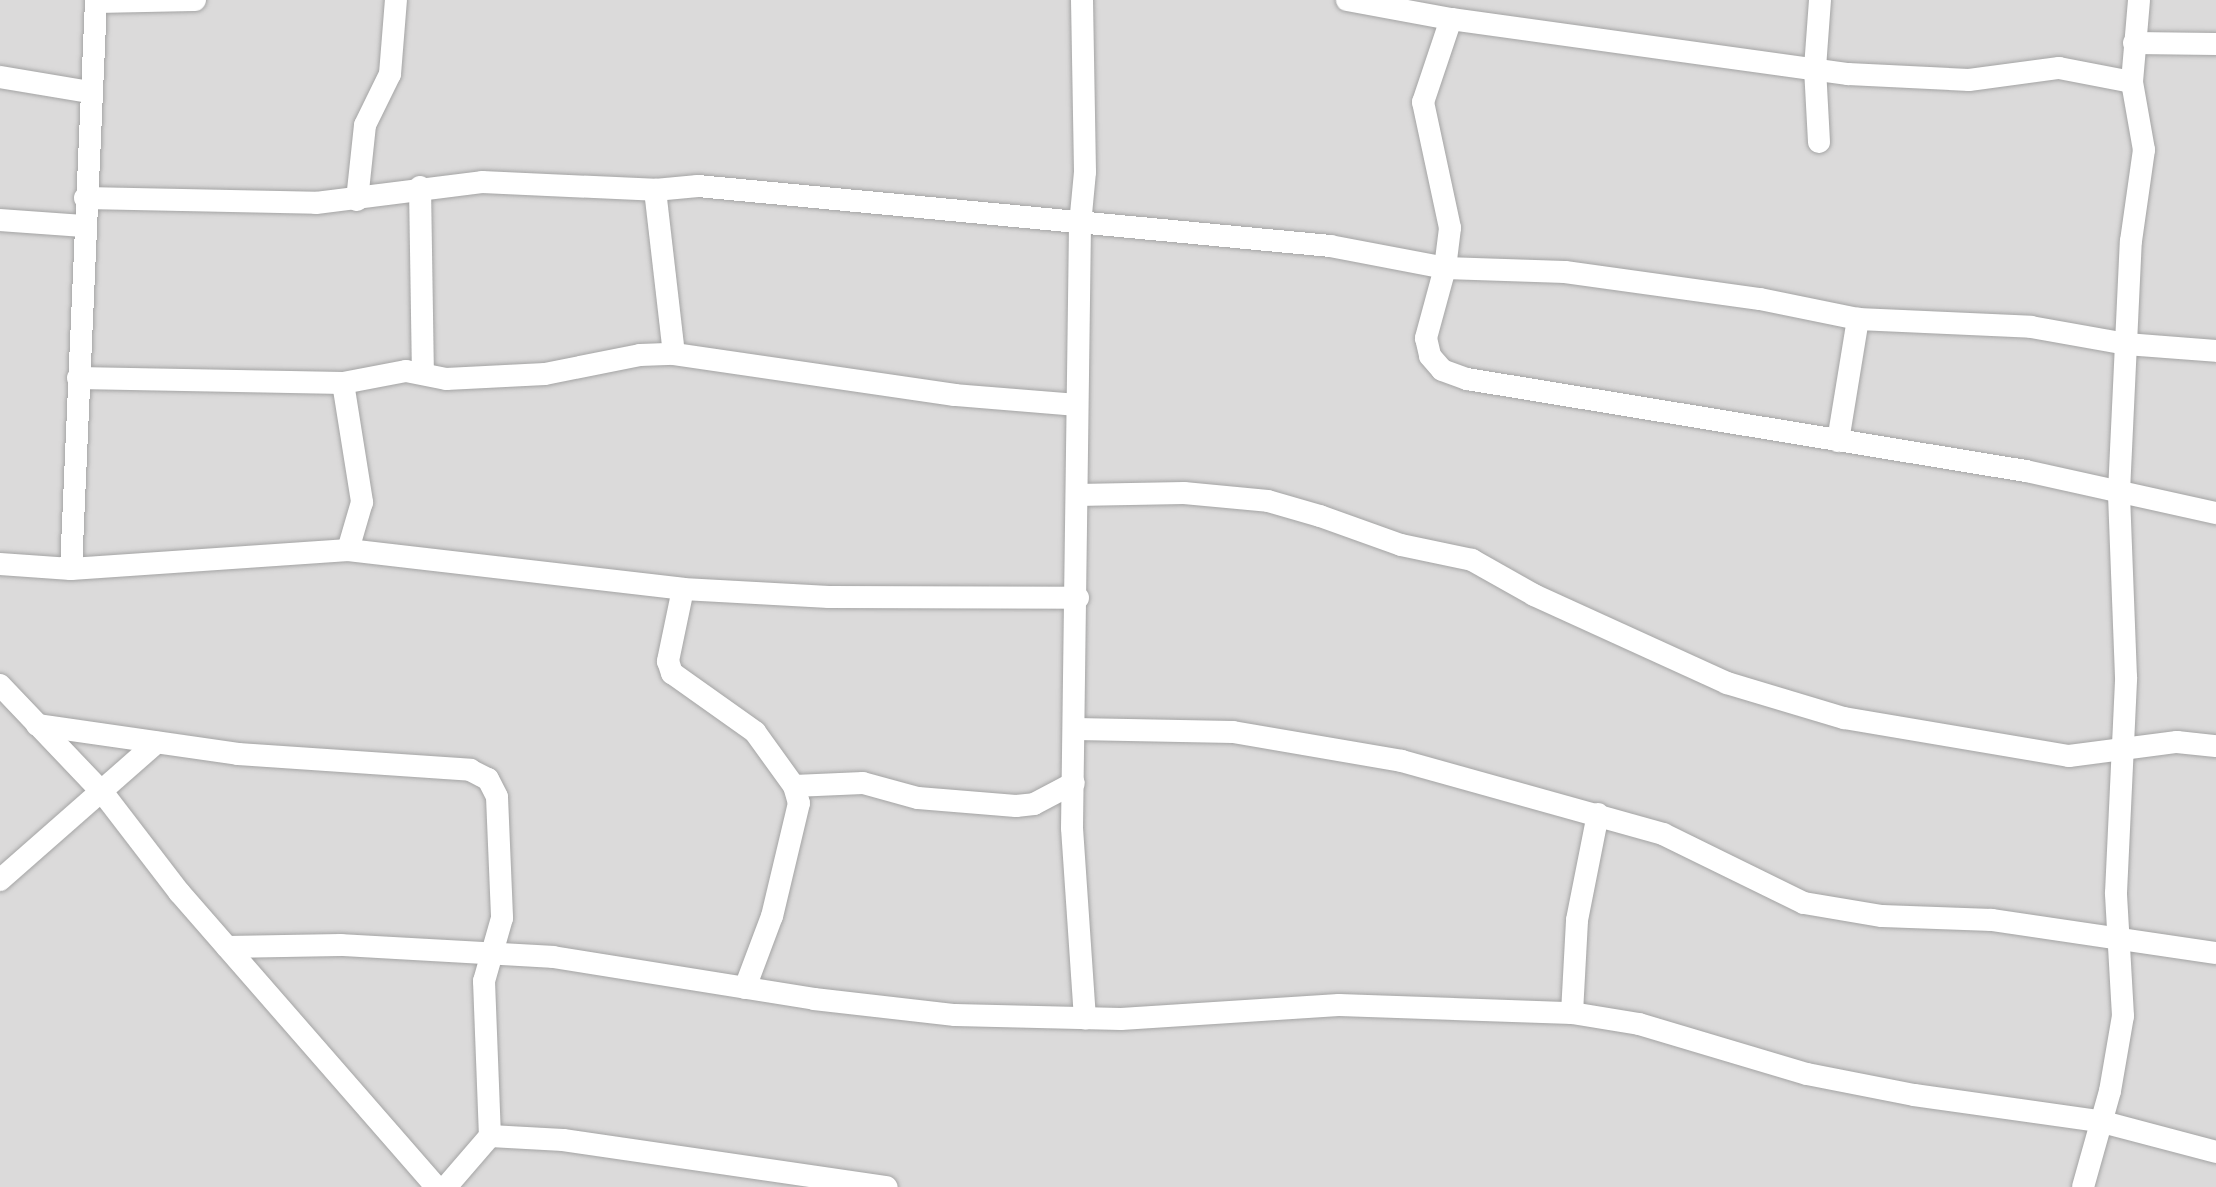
<!DOCTYPE html>
<style>
body{margin:0}
#map{position:relative;width:2216px;height:1187px;overflow:hidden;background:#efeae2;font-family:Jost,sans-serif}
div>[style]{position:absolute}
.residential>*{inset:0;background:#dbdada;transform-origin:0 0}
.roads{filter:drop-shadow(0 0 2px #a4a4a4) drop-shadow(0 0 2px #a4a4a4)}
.minor>*{height:22px;margin:-11px;padding:0 11px;transform-origin:11px;border-radius:11px;background:#fff}
span{translate:-50% -50%;white-space:nowrap;text-align:center;line-height:1.15;-webkit-text-stroke:7px #fff;paint-order:stroke}
</style>
<div id="map">
<div class="residential">
<i style="left:0;top:0;width:2216px;height:1187px"></i>
</div>
<div class="roads">
<div class="minor">
<i style="left:1082px;top:0;width:172px;rotate:89deg"></i>
<i style="left:1085px;top:172px;width:53px;rotate:95.4deg"></i>
<i style="left:1080px;top:225px;width:603px;rotate:90.76deg"></i>
<i style="left:1072px;top:828px;width:191px;rotate:86.1deg"></i>
<i style="left:1347px;top:0;width:106px;rotate:10.4deg"></i>
<i style="left:1451px;top:19px;width:401px;rotate:7.9deg"></i>
<i style="left:1848px;top:74px;width:121px;rotate:2.8deg"></i>
<i style="left:1969px;top:80px;width:91px;rotate:-7.6deg"></i>
<i style="left:2059px;top:68px;width:74px;rotate:10.9deg"></i>
<i style="left:96px;top:2px;width:99px;rotate:-1.2deg"></i>
<i style="left:1451px;top:19px;width:88px;rotate:108.6deg"></i>
<i style="left:1423px;top:102px;width:129px;rotate:77.9deg"></i>
<i style="left:1450px;top:228px;width:40px;rotate:97.1deg"></i>
<i style="left:1445px;top:268px;width:120px;rotate:1.9deg"></i>
<i style="left:1565px;top:272px;width:197px;rotate:7.9deg"></i>
<i style="left:1760px;top:299px;width:100px;rotate:11.5deg"></i>
<i style="left:1858px;top:319px;width:173px;rotate:2.6deg"></i>
<i style="left:2031px;top:327px;width:97px;rotate:10.1deg"></i>
<i style="left:2126px;top:344px;width:90px;rotate:4.4deg"></i>
<i style="left:2134px;top:43px;width:82px;rotate:0.7deg"></i>
<i style="left:0;top:77px;width:91px;rotate:9.5deg"></i>
<i style="left:1819px;top:142px;width:74px;rotate:-93.1deg"></i>
<i style="left:1815px;top:68px;width:68px;rotate:-85.8deg"></i>
<i style="left:420px;top:187px;width:185px;rotate:89.1deg"></i>
<i style="left:655px;top:190px;width:165px;rotate:83.4deg"></i>
<i style="left:85px;top:198px;width:231px;rotate:1.2deg"></i>
<i style="left:316px;top:203px;width:167px;rotate:-7.2deg"></i>
<i style="left:482px;top:182px;width:173px;rotate:2.6deg"></i>
<i style="left:655px;top:190px;width:43px;rotate:-5.3deg"></i>
<i style="left:698px;top:186px;width:635px;rotate:5.42deg"></i>
<i style="left:1330px;top:246px;width:117px;rotate:10.8deg"></i>
<i style="left:1445px;top:268px;width:73px;rotate:105.2deg"></i>
<i style="left:1426px;top:338px;width:18px;rotate:77deg"></i>
<i style="left:1430px;top:356px;width:18px;rotate:49deg"></i>
<i style="left:1442px;top:370px;width:27px;rotate:20deg"></i>
<i style="left:1467px;top:379px;width:567px;rotate:9.35deg"></i>
<i style="left:2026px;top:471px;width:195px;rotate:12.5deg"></i>
<i style="left:357px;top:200px;width:75px;rotate:-83.9deg"></i>
<i style="left:365px;top:125px;width:57px;rotate:-63.9deg"></i>
<i style="left:390px;top:74px;width:74px;rotate:-85.4deg"></i>
<i style="left:0;top:220px;width:83px;rotate:4.1deg"></i>
<i style="left:78px;top:378px;width:265px;rotate:1.1deg"></i>
<i style="left:343px;top:383px;width:64px;rotate:-10.8deg"></i>
<i style="left:406px;top:371px;width:41px;rotate:11.3deg"></i>
<i style="left:446px;top:379px;width:99px;rotate:-2.9deg"></i>
<i style="left:545px;top:374px;width:97px;rotate:-11.3deg"></i>
<i style="left:640px;top:355px;width:34px;rotate:-2deg"></i>
<i style="left:674px;top:354px;width:284px;rotate:8.3deg"></i>
<i style="left:955px;top:395px;width:121px;rotate:4.7deg"></i>
<i style="left:343px;top:383px;width:121px;rotate:80.9deg"></i>
<i style="left:362px;top:502px;width:50px;rotate:106.3deg"></i>
<i style="left:1838px;top:441px;width:124px;rotate:-80.7deg"></i>
<i style="left:1077px;top:495px;width:107px;rotate:-1.1deg"></i>
<i style="left:1184px;top:493px;width:84px;rotate:5.4deg"></i>
<i style="left:1268px;top:501px;width:54px;rotate:16.1deg"></i>
<i style="left:1320px;top:516px;width:86px;rotate:19.7deg"></i>
<i style="left:1401px;top:545px;width:73px;rotate:11.9deg"></i>
<i style="left:1472px;top:560px;width:71px;rotate:29.4deg"></i>
<i style="left:1534px;top:595px;width:212px;rotate:24.5deg"></i>
<i style="left:1727px;top:683px;width:122px;rotate:16.7deg"></i>
<i style="left:1844px;top:718px;width:228px;rotate:9.6deg"></i>
<i style="left:2069px;top:756px;width:109px;rotate:-7.4deg"></i>
<i style="left:2177px;top:742px;width:39px;rotate:6deg"></i>
<i style="left:0;top:564px;width:71px;rotate:4deg"></i>
<i style="left:71px;top:569px;width:278px;rotate:-3.9deg"></i>
<i style="left:348px;top:550px;width:337px;rotate:6.6deg"></i>
<i style="left:683px;top:589px;width:146px;rotate:3.1deg"></i>
<i style="left:829px;top:597px;width:249px;rotate:0.2deg"></i>
<i style="left:71px;top:569px;width:570px;rotate:-87.48deg"></i>
<i style="left:683px;top:589px;width:74px;rotate:101.8deg"></i>
<i style="left:668px;top:661px;width:13px;rotate:72deg"></i>
<i style="left:672px;top:673px;width:102px;rotate:35.4deg"></i>
<i style="left:755px;top:732px;width:67px;rotate:54.2deg"></i>
<i style="left:794px;top:786px;width:18px;rotate:74deg"></i>
<i style="left:799px;top:803px;width:116px;rotate:103.4deg"></i>
<i style="left:772px;top:916px;width:77px;rotate:110.6deg"></i>
<i style="left:0;top:685px;width:149px;rotate:46.4deg"></i>
<i style="left:103px;top:793px;width:125px;rotate:52.5deg"></i>
<i style="left:179px;top:892px;width:391px;rotate:48.9deg"></i>
<i style="left:37px;top:725px;width:203px;rotate:8.2deg"></i>
<i style="left:238px;top:754px;width:233px;rotate:3.9deg"></i>
<i style="left:470px;top:770px;width:20px;rotate:27deg"></i>
<i style="left:488px;top:779px;width:20px;rotate:63deg"></i>
<i style="left:497px;top:797px;width:121px;rotate:87.6deg"></i>
<i style="left:502px;top:918px;width:66px;rotate:105.9deg"></i>
<i style="left:484px;top:981px;width:155px;rotate:87.8deg"></i>
<i style="left:490px;top:1136px;width:67px;rotate:130.8deg"></i>
<i style="left:1076px;top:729px;width:157px;rotate:1.1deg"></i>
<i style="left:1233px;top:732px;width:171px;rotate:9.7deg"></i>
<i style="left:1402px;top:761px;width:271px;rotate:15.6deg"></i>
<i style="left:1663px;top:834px;width:157px;rotate:26.1deg"></i>
<i style="left:1804px;top:903px;width:79px;rotate:9.5deg"></i>
<i style="left:1882px;top:916px;width:110px;rotate:2.1deg"></i>
<i style="left:1992px;top:920px;width:226px;rotate:8.4deg"></i>
<i style="left:794px;top:786px;width:69px;rotate:-2.5deg"></i>
<i style="left:863px;top:783px;width:57px;rotate:15.3deg"></i>
<i style="left:918px;top:798px;width:98px;rotate:4.7deg"></i>
<i style="left:1016px;top:806px;width:18px;rotate:-6deg"></i>
<i style="left:1034px;top:804px;width:45px;rotate:-27.7deg"></i>
<i style="left:0;top:880px;width:208px;rotate:-41.3deg"></i>
<i style="left:227px;top:947px;width:114px;rotate:-1deg"></i>
<i style="left:341px;top:945px;width:212px;rotate:3.2deg"></i>
<i style="left:553px;top:957px;width:264px;rotate:9.1deg"></i>
<i style="left:814px;top:999px;width:142px;rotate:6.5deg"></i>
<i style="left:955px;top:1015px;width:166px;rotate:1.4deg"></i>
<i style="left:1121px;top:1019px;width:218px;rotate:-3.7deg"></i>
<i style="left:1339px;top:1005px;width:233px;rotate:2deg"></i>
<i style="left:1572px;top:1013px;width:68px;rotate:9.3deg"></i>
<i style="left:1639px;top:1024px;width:175px;rotate:16.6deg"></i>
<i style="left:1807px;top:1074px;width:109px;rotate:11.1deg"></i>
<i style="left:1914px;top:1095px;width:187px;rotate:8deg"></i>
<i style="left:2099px;top:1121px;width:121px;rotate:14.8deg"></i>
<i style="left:1572px;top:1013px;width:93px;rotate:-86.9deg"></i>
<i style="left:1577px;top:920px;width:108px;rotate:-78.8deg"></i>
<i style="left:490px;top:1136px;width:73px;rotate:3.1deg"></i>
<i style="left:563px;top:1140px;width:327px;rotate:8.3deg"></i>
<i style="left:2083px;top:1187px;width:100px;rotate:-74.3deg"></i>
<i style="left:2110px;top:1091px;width:76px;rotate:-80.2deg"></i>
<i style="left:2123px;top:1016px;width:123px;rotate:-93.3deg"></i>
<i style="left:2116px;top:893px;width:216px;rotate:-87.3deg"></i>
<i style="left:2126px;top:677px;width:185px;rotate:-92.2deg"></i>
<i style="left:2119px;top:492px;width:251px;rotate:-87.3deg"></i>
<i style="left:2131px;top:241px;width:92px;rotate:-81.9deg"></i>
<i style="left:2144px;top:150px;width:69px;rotate:-100deg"></i>
<i style="left:2132px;top:82px;width:82px;rotate:-85.1deg"></i>
</div>
</div>
</div>
